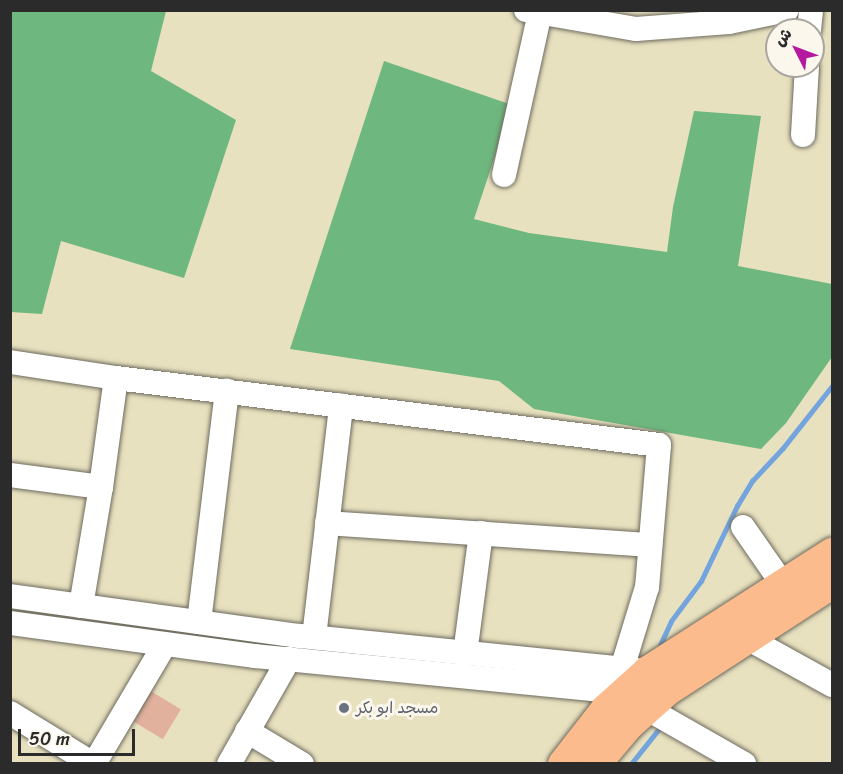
<!DOCTYPE html>
<meta charset="utf-8">
<style>
body{margin:0}
#map{position:relative;width:843px;height:774px;overflow:hidden;background:#e8e1bf;font-family:Sriracha,"Playpen Sans Arabic",sans-serif}
div>[style]{position:absolute}
.forest>*{inset:0;background:#6eb77e}
.stream>*{height:4.5px;margin:-2.25px;padding:0 2.25px;transform-origin:2.25px;border-radius:2.25px;background:#73a4dd}
.building>*{inset:0;background:#e1b19d;transform-origin:0 0}
.roads{filter:drop-shadow(0 0 2px #6d6b5f) drop-shadow(0 0 2px #6d6b5f)}
.minor>*{height:24px;margin:-12px;padding:0 12px;transform-origin:12px;border-radius:12px;background:#fff}
.major>*{height:30px;margin:-15px;padding:0 15px;transform-origin:15px;border-radius:15px;background:#fbbb8c}
.dots>*{width:16px;height:16px;translate:-50% -50%;box-sizing:border-box;border:3px solid #fbf7ec;border-radius:50%}
span{translate:-50% -50%;white-space:nowrap;text-align:center;line-height:1.15;-webkit-text-stroke:6px #fbf7ec;paint-order:stroke}
.worship-label{font-size:16px;color:#5b616d}
.left{translate:0 -50%;text-align:left}
.frame{position:absolute;inset:0;border:12px solid #2b2b2b;pointer-events:none}
.north{position:absolute;left:765px;top:18px;width:60px;height:60px;box-sizing:border-box;background:#fbf7ec;border:2px solid #a8a59f;border-radius:50%;rotate:312deg;font-size:16px;font-weight:700;line-height:24px;text-align:center;color:#2b2b2b}
.north::after{content:'';display:block;margin:auto;width:21px;height:27px;background:#b5179e;clip-path:polygon(50% 0,100% 100%,50% 72%,0 100%)}
.scale{position:absolute;left:18px;top:729px;width:117px;height:27px;box-sizing:border-box;border:3px solid #2b2b2b;border-top:0;padding-left:8px;font-size:18px;line-height:21px;white-space:nowrap;color:#2b2b2b;-webkit-text-stroke:4px #fbf7ec;paint-order:stroke}
</style>
<div id="map">
<div class="forest">
<i style="clip-path:polygon(10px 11px,166px 11px,151px 71px,236px 120px,184px 278px,61px 241px,42px 314px,11px 312px)"></i>
<i style="clip-path:polygon(384px 61px,512px 105px,474px 219px,529px 233px,667px 252px,673px 207px,694px 111px,761px 116px,738px 266px,832px 284px,832px 357px,786px 423px,761px 449px,534px 409px,499px 381px,290px 349px)"></i>
</div>
<div class="stream">
<i style="left:660px;top:645px;width:26px;rotate:-65deg"></i>
<i style="left:671px;top:621px;width:50px;rotate:-53.1deg"></i>
<i style="left:701px;top:581px;width:83px;rotate:-64.4deg"></i>
<i style="left:737px;top:506px;width:29px;rotate:-59deg"></i>
<i style="left:752px;top:481px;width:45px;rotate:-46.8deg"></i>
<i style="left:783px;top:448px;width:79px;rotate:-51.7deg"></i>
<i style="left:631px;top:764px;width:50px;rotate:-51.5deg"></i>
</div>
<div class="building">
<i style="left:144px;top:687px;width:43px;height:35px;rotate:31deg"></i>
</div>
<div class="roads">
<div class="minor">
<i style="left:526px;top:10px;width:112px;rotate:9.8deg"></i>
<i style="left:636px;top:29px;width:93px;rotate:-4.3deg"></i>
<i style="left:729px;top:22px;width:59px;rotate:-11.7deg"></i>
<i style="left:809px;top:30px;width:20px;rotate:-84deg"></i>
<i style="left:803px;top:135px;width:69px;rotate:-86.7deg"></i>
<i style="left:504px;top:175px;width:166px;rotate:-77.5deg"></i>
<i style="left:10px;top:362px;width:107px;rotate:8.6deg"></i>
<i style="left:116px;top:378px;width:547px;rotate:7.03deg"></i>
<i style="left:659px;top:445px;width:143px;rotate:94.8deg"></i>
<i style="left:647px;top:587px;width:86px;rotate:107deg"></i>
<i style="left:10px;top:475px;width:92px;rotate:7.5deg"></i>
<i style="left:327px;top:523px;width:324px;rotate:3.9deg"></i>
<i style="left:743px;top:527px;width:72px;rotate:55.2deg"></i>
<i style="left:10px;top:596px;width:293px;rotate:7.9deg"></i>
<i style="left:300px;top:636px;width:339px;rotate:5.8deg"></i>
<i style="left:81px;top:606px;width:121px;rotate:-80.5deg"></i>
<i style="left:101px;top:487px;width:110px;rotate:-82.2deg"></i>
<i style="left:199px;top:622px;width:233px;rotate:-83.1deg"></i>
<i style="left:10px;top:623px;width:247px;rotate:7.7deg"></i>
<i style="left:255px;top:656px;width:370px;rotate:5.6deg"></i>
<i style="left:314px;top:637px;width:233px;rotate:-83.3deg"></i>
<i style="left:749px;top:639px;width:95px;rotate:29deg"></i>
<i style="left:465px;top:654px;width:122px;rotate:-82.5deg"></i>
<i style="left:646px;top:708px;width:113px;rotate:29.7deg"></i>
<i style="left:10px;top:713px;width:97px;rotate:31.6deg"></i>
<i style="left:247px;top:731px;width:64px;rotate:31deg"></i>
<i style="left:94px;top:764px;width:139px;rotate:-59.4deg"></i>
<i style="left:229px;top:764px;width:121px;rotate:-60.3deg"></i>
</div>
<div class="major">
<i style="left:563px;top:764px;width:70px;rotate:-52deg"></i>
<i style="left:606px;top:709px;width:57px;rotate:-42.1deg"></i>
<i style="left:648px;top:671px;width:219px;rotate:-32.7deg"></i>
<i style="left:596px;top:764px;width:51px;rotate:-49.8deg"></i>
<i style="left:629px;top:725px;width:51px;rotate:-41.8deg"></i>
<i style="left:667px;top:691px;width:197px;rotate:-33deg"></i>
</div>
</div>
<div class="dots">
<i style="left:344px;top:708px;background:#6b7280"></i>
</div>
<div class="worship-label">
<span class="left" style="left:356px;top:708px">مسجد ابو بكر</span>
</div>
<div class="frame"></div>
<div class="north">ش</div>
<div class="scale">50 m</div>
</div>
